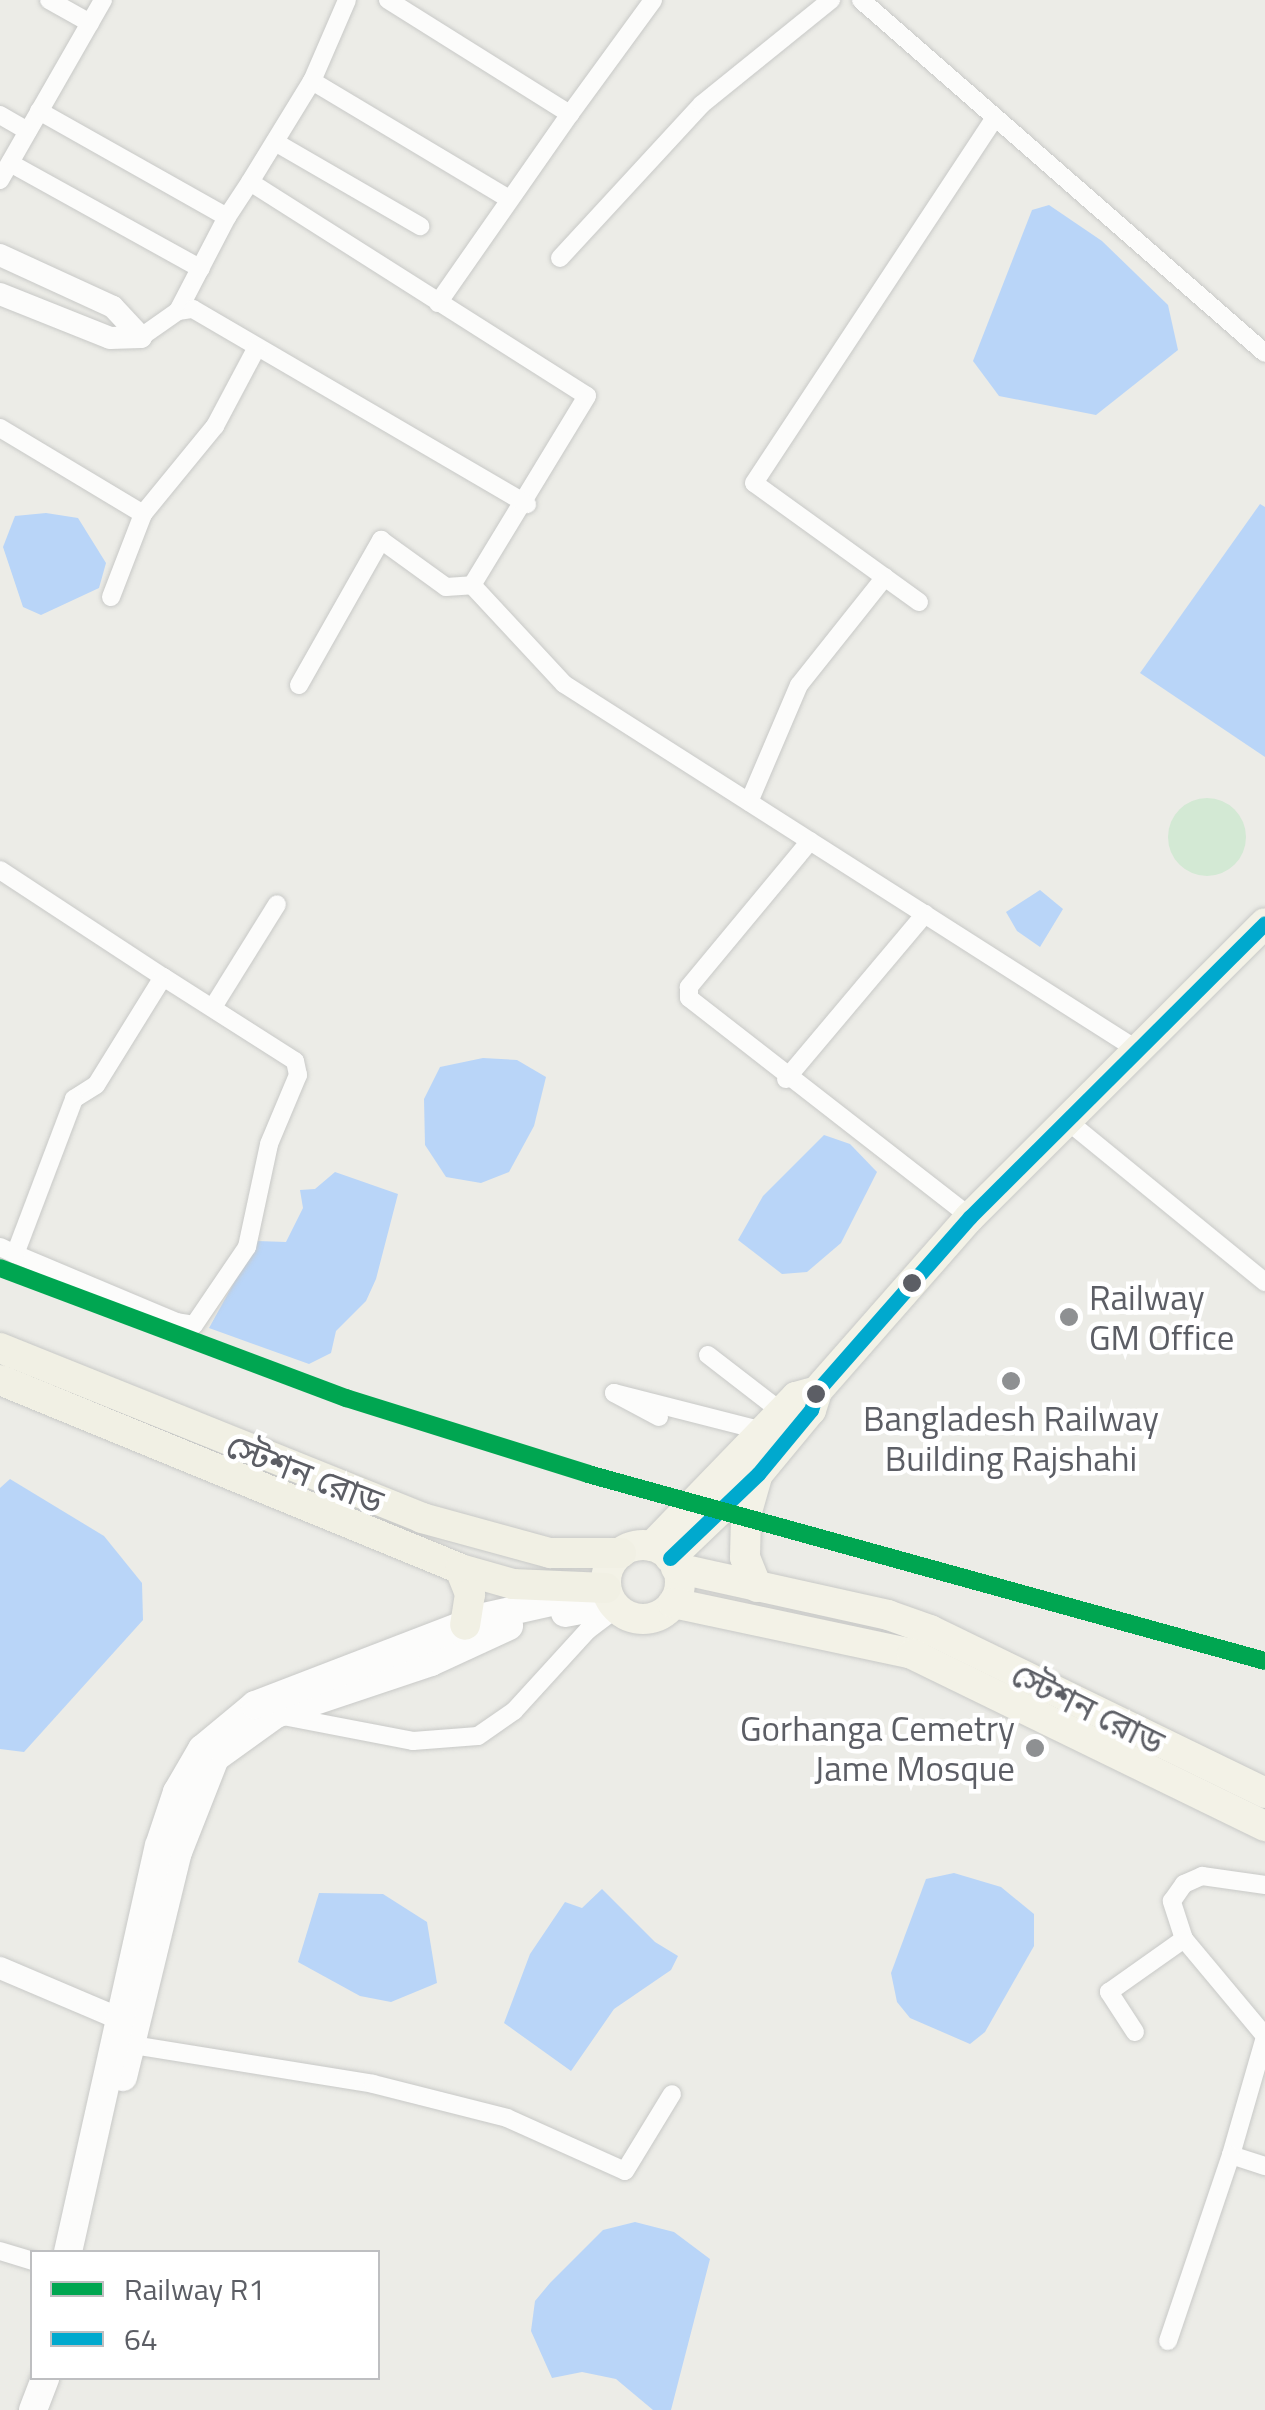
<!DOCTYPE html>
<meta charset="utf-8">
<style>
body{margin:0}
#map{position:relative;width:1265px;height:2410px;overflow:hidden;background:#ecece7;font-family:"Titillium Web","Noto Sans Bengali",sans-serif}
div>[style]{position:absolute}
.green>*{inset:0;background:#d3e9d4}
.round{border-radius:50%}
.water>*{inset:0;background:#b9d5f8}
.roads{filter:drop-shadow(0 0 2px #c8c9c7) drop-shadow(0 0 2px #c8c9c7)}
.minor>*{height:18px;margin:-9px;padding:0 9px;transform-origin:9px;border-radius:9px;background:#fcfcfb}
.tertiary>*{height:22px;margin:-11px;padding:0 11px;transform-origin:11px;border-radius:11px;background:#fcfcfb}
.secondary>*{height:28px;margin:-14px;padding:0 14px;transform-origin:14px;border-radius:14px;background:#fcfcfb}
.primary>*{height:30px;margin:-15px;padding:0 15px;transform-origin:15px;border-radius:15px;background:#f3f2e7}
.primary>.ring{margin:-15px;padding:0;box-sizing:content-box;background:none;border:30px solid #f3f2e7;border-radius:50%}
.trunk>*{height:30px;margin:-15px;padding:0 15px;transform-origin:15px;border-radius:15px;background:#f1f0e4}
.bus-1>*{height:15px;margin:-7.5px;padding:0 7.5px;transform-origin:7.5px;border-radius:7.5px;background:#00a9ce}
.rail-1>*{height:18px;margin:-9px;padding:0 9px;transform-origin:9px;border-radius:9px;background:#00a651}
.dots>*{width:28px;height:28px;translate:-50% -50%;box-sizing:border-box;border:5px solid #fff;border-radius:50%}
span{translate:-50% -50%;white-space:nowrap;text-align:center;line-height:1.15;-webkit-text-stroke:9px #fff;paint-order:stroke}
.poi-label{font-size:35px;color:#5c5e65}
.left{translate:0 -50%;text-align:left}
.right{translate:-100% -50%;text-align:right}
.street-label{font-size:35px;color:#5c5e65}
.legend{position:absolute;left:30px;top:2250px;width:350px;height:130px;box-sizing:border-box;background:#fff;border:2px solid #bebfc1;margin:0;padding:12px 18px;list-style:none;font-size:30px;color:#5c5e65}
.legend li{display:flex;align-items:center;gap:20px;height:50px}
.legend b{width:50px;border:2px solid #bebfc1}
</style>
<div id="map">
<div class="green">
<i class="round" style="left:1168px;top:798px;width:78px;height:78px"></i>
</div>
<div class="water">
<i style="clip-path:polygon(1049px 205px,1102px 241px,1168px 305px,1178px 350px,1096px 415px,999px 396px,973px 361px,1032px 210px)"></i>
<i style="clip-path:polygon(1260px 504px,1265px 507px,1265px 757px,1140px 673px)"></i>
<i style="clip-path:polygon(46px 513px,78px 518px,106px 563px,99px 588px,41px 615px,23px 607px,3px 547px,15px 516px)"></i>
<i style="clip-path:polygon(1040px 890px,1063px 909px,1040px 947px,1017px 931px,1006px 912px)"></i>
<i style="clip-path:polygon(483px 1058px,517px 1060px,546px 1077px,534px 1126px,509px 1172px,481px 1183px,446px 1177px,425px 1145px,424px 1099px,440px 1067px)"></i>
<i style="clip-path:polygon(824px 1135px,850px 1144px,877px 1172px,841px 1243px,807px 1272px,782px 1274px,738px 1240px,763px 1196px)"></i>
<i style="clip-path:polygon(335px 1172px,398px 1194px,376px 1279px,366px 1301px,336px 1331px,331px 1353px,309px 1364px,209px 1328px,257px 1241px,286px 1242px,303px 1208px,300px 1190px,315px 1189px)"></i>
<i style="clip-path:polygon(10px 1479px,104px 1536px,142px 1583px,143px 1620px,24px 1752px,0 1749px,0 1488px)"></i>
<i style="clip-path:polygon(954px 1873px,1001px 1887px,1034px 1914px,1034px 1946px,985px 2032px,970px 2044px,910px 2018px,897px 2002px,891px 1973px,926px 1879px)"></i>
<i style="clip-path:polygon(602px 1889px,655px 1942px,678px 1956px,671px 1970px,614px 2009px,571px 2071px,504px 2023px,530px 1954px,565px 1902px,582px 1908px)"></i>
<i style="clip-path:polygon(319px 1893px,383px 1894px,427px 1922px,437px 1983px,391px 2002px,360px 1996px,298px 1962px)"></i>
<i style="clip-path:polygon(635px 2222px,674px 2232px,710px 2259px,671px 2410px,653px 2410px,616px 2379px,582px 2372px,552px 2378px,531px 2331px,535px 2301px,550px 2283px,603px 2230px)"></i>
</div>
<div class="roads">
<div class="minor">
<i style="left:49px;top:0;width:47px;rotate:29.3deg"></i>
<i style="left:388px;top:0;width:215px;rotate:32.1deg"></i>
<i style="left:570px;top:114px;width:141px;rotate:-53.9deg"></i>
<i style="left:861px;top:0;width:536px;rotate:41.15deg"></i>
<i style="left:312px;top:81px;width:226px;rotate:30.9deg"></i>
<i style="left:39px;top:111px;width:216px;rotate:29.4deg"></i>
<i style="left:227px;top:217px;width:42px;rotate:-56.7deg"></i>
<i style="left:250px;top:182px;width:399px;rotate:32.4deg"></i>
<i style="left:587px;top:396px;width:221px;rotate:121.3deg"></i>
<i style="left:472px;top:585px;width:135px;rotate:47.1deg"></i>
<i style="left:564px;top:684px;width:682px;rotate:32.55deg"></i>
<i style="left:0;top:115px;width:32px;rotate:30deg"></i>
<i style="left:275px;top:142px;width:168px;rotate:30.1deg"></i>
<i style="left:10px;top:163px;width:218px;rotate:29deg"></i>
<i style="left:0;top:180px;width:207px;rotate:-60.2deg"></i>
<i style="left:250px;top:182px;width:119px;rotate:-58.5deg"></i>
<i style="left:312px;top:81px;width:88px;rotate:-66.6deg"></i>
<i style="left:560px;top:258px;width:209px;rotate:-47.3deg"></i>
<i style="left:702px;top:104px;width:166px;rotate:-38.9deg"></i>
<i style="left:438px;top:303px;width:231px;rotate:-55.1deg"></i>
<i style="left:178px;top:311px;width:106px;rotate:-62.5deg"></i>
<i style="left:141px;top:337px;width:45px;rotate:-35.1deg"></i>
<i style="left:178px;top:311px;width:15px;rotate:-8deg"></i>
<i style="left:193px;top:309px;width:387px;rotate:30.3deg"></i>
<i style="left:0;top:428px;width:167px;rotate:31deg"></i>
<i style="left:143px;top:514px;width:114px;rotate:-50.7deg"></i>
<i style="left:215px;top:426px;width:89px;rotate:-62deg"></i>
<i style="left:111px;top:597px;width:89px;rotate:-68.9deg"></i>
<i style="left:919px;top:602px;width:203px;rotate:-144.2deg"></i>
<i style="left:754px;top:483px;width:437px;rotate:-56.6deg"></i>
<i style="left:299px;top:685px;width:167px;rotate:-60.5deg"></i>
<i style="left:381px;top:540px;width:80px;rotate:35.9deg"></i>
<i style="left:446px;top:587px;width:26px;rotate:-4deg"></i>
<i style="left:749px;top:802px;width:127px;rotate:-66.9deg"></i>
<i style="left:799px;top:685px;width:138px;rotate:-51.5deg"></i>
<i style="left:810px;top:841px;width:190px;rotate:129.7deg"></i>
<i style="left:689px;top:987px;width:11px;rotate:90deg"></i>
<i style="left:689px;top:998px;width:356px;rotate:37.9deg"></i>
<i style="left:0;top:870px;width:195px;rotate:33.3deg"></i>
<i style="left:213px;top:1007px;width:121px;rotate:-58.1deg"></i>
<i style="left:786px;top:1079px;width:216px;rotate:-49.9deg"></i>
<i style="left:1070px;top:1123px;width:252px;rotate:39.2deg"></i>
<i style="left:0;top:1247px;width:17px;rotate:25deg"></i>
<i style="left:15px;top:1254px;width:176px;rotate:22.8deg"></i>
<i style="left:177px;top:1322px;width:17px;rotate:10deg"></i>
<i style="left:194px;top:1325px;width:94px;rotate:-55.8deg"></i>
<i style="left:247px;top:1247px;width:105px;rotate:-77.9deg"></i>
<i style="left:269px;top:1144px;width:75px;rotate:-67.2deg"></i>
<i style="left:298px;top:1075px;width:14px;rotate:-102deg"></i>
<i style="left:295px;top:1061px;width:156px;rotate:-147.5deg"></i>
<i style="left:163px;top:977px;width:127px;rotate:121.8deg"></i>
<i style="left:96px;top:1085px;width:26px;rotate:148deg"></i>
<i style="left:74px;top:1099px;width:166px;rotate:110.8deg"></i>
<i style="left:708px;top:1355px;width:100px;rotate:37.7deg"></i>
<i style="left:659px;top:1417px;width:51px;rotate:-151.9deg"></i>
<i style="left:614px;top:1393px;width:158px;rotate:14.3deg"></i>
<i style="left:283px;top:1716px;width:132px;rotate:10.9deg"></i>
<i style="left:413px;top:1741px;width:65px;rotate:-4.4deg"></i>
<i style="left:478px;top:1736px;width:44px;rotate:-34.8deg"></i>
<i style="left:514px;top:1711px;width:110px;rotate:-47.6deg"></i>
<i style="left:588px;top:1630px;width:36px;rotate:-37deg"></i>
<i style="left:1184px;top:1939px;width:40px;rotate:-108deg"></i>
<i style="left:1172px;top:1901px;width:21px;rotate:-55deg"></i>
<i style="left:1184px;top:1884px;width:20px;rotate:-24deg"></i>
<i style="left:1202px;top:1876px;width:64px;rotate:8.1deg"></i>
<i style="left:1135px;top:2032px;width:48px;rotate:-123deg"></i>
<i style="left:1109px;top:1992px;width:92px;rotate:-35.2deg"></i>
<i style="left:1184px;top:1939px;width:126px;rotate:50.1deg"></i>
<i style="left:1265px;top:2037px;width:123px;rotate:106.1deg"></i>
<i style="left:1231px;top:2155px;width:36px;rotate:18deg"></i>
<i style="left:121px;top:2043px;width:255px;rotate:9.2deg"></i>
<i style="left:373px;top:2084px;width:138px;rotate:14.2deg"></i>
<i style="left:507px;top:2118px;width:129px;rotate:24.2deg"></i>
<i style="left:625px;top:2171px;width:90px;rotate:-58.6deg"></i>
<i style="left:0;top:2251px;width:34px;rotate:17deg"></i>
<i style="left:1168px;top:2341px;width:196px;rotate:-71.3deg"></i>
</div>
<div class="tertiary">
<i style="left:0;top:255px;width:124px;rotate:24.7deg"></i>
<i style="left:113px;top:307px;width:41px;rotate:47deg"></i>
<i style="left:0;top:294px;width:118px;rotate:21.8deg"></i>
<i style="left:110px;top:338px;width:31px;rotate:-2deg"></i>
<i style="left:0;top:1968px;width:146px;rotate:23deg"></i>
</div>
<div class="secondary">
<i style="left:565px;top:1613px;width:49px;rotate:-10.6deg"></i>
<i style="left:123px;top:2077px;width:232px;rotate:-76.3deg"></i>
<i style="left:178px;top:1852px;width:101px;rotate:-68.5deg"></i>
<i style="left:215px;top:1758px;width:75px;rotate:-35.8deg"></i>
<i style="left:276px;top:1714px;width:163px;rotate:-18.5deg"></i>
<i style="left:431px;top:1662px;width:86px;rotate:-24.8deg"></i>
<i style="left:68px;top:2252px;width:416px;rotate:-77.4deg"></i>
<i style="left:159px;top:1846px;width:57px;rotate:-71.6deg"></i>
<i style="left:177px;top:1792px;width:50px;rotate:-59.8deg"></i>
<i style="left:202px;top:1749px;width:69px;rotate:-39.7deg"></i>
<i style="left:255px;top:1705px;width:245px;rotate:-21deg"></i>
<i style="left:484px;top:1617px;width:106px;rotate:-12.6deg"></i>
<i style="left:33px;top:2410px;width:34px;rotate:-69deg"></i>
</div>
<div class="primary">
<i class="ring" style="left:606px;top:1545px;width:44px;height:44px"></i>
<i style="left:652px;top:1546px;width:207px;rotate:-46deg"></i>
<i style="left:796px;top:1397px;width:15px;rotate:-16deg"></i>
<i style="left:670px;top:1558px;width:122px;rotate:-43.7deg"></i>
<i style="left:758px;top:1474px;width:83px;rotate:-50.4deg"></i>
<i style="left:811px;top:1410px;width:20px;rotate:-72deg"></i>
<i style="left:817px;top:1391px;width:232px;rotate:-48.7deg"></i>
<i style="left:970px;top:1217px;width:416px;rotate:-44.9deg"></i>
<i style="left:676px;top:1568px;width:217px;rotate:12.5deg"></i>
<i style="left:888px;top:1615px;width:45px;rotate:19.7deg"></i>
<i style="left:930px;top:1630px;width:373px;rotate:25.9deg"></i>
<i style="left:757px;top:1587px;width:32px;rotate:-112deg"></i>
<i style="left:745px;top:1557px;width:42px;rotate:-88.6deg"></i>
<i style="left:746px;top:1515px;width:40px;rotate:-74deg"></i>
<i style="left:673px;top:1603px;width:244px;rotate:12deg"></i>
<i style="left:912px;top:1654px;width:393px;rotate:26deg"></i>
</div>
<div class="trunk">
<i style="left:0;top:1348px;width:455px;rotate:21.9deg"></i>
<i style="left:422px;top:1518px;width:133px;rotate:15.3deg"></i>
<i style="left:550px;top:1553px;width:71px"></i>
<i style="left:0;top:1380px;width:497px;rotate:22.3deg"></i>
<i style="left:460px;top:1569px;width:55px;rotate:15.8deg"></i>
<i style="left:513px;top:1584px;width:93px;rotate:2.5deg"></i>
<i style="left:460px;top:1569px;width:27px;rotate:68deg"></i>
<i style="left:470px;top:1594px;width:31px;rotate:99deg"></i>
</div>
</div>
<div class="bus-1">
<i style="left:670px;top:1558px;width:122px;rotate:-43.7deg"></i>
<i style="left:758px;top:1474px;width:83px;rotate:-50.4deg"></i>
<i style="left:811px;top:1410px;width:20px;rotate:-72deg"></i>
<i style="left:817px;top:1391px;width:232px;rotate:-48.7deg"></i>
<i style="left:970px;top:1217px;width:416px;rotate:-44.9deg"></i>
</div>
<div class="rail-1">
<i style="left:0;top:1268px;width:370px;rotate:20.6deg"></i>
<i style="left:346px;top:1398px;width:254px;rotate:17.4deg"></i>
<i style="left:588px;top:1474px;width:702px;rotate:15.44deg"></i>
</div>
<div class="dots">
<i style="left:912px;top:1283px;background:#5c5e65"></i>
<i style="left:1069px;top:1317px;background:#8e9092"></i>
<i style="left:1011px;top:1381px;background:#8e9092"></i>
<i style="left:816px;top:1394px;background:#5c5e65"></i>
<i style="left:1035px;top:1748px;background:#8e9092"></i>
</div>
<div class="poi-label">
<span class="left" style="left:1089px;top:1317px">Railway<br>GM Office</span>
<span style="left:1011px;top:1438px">Bangladesh Railway<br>Building Rajshahi</span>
<span class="right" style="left:1015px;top:1748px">Gorhanga Cemetry<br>Jame Mosque</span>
</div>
<div class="street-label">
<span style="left:305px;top:1473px;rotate:21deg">স্টেশন রোড</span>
<span style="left:1088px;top:1708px;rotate:26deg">স্টেশন রোড</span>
</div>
<ul class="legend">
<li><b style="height:12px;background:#00a651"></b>Railway R1</li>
<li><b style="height:12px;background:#00a9ce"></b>64</li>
</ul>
</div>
